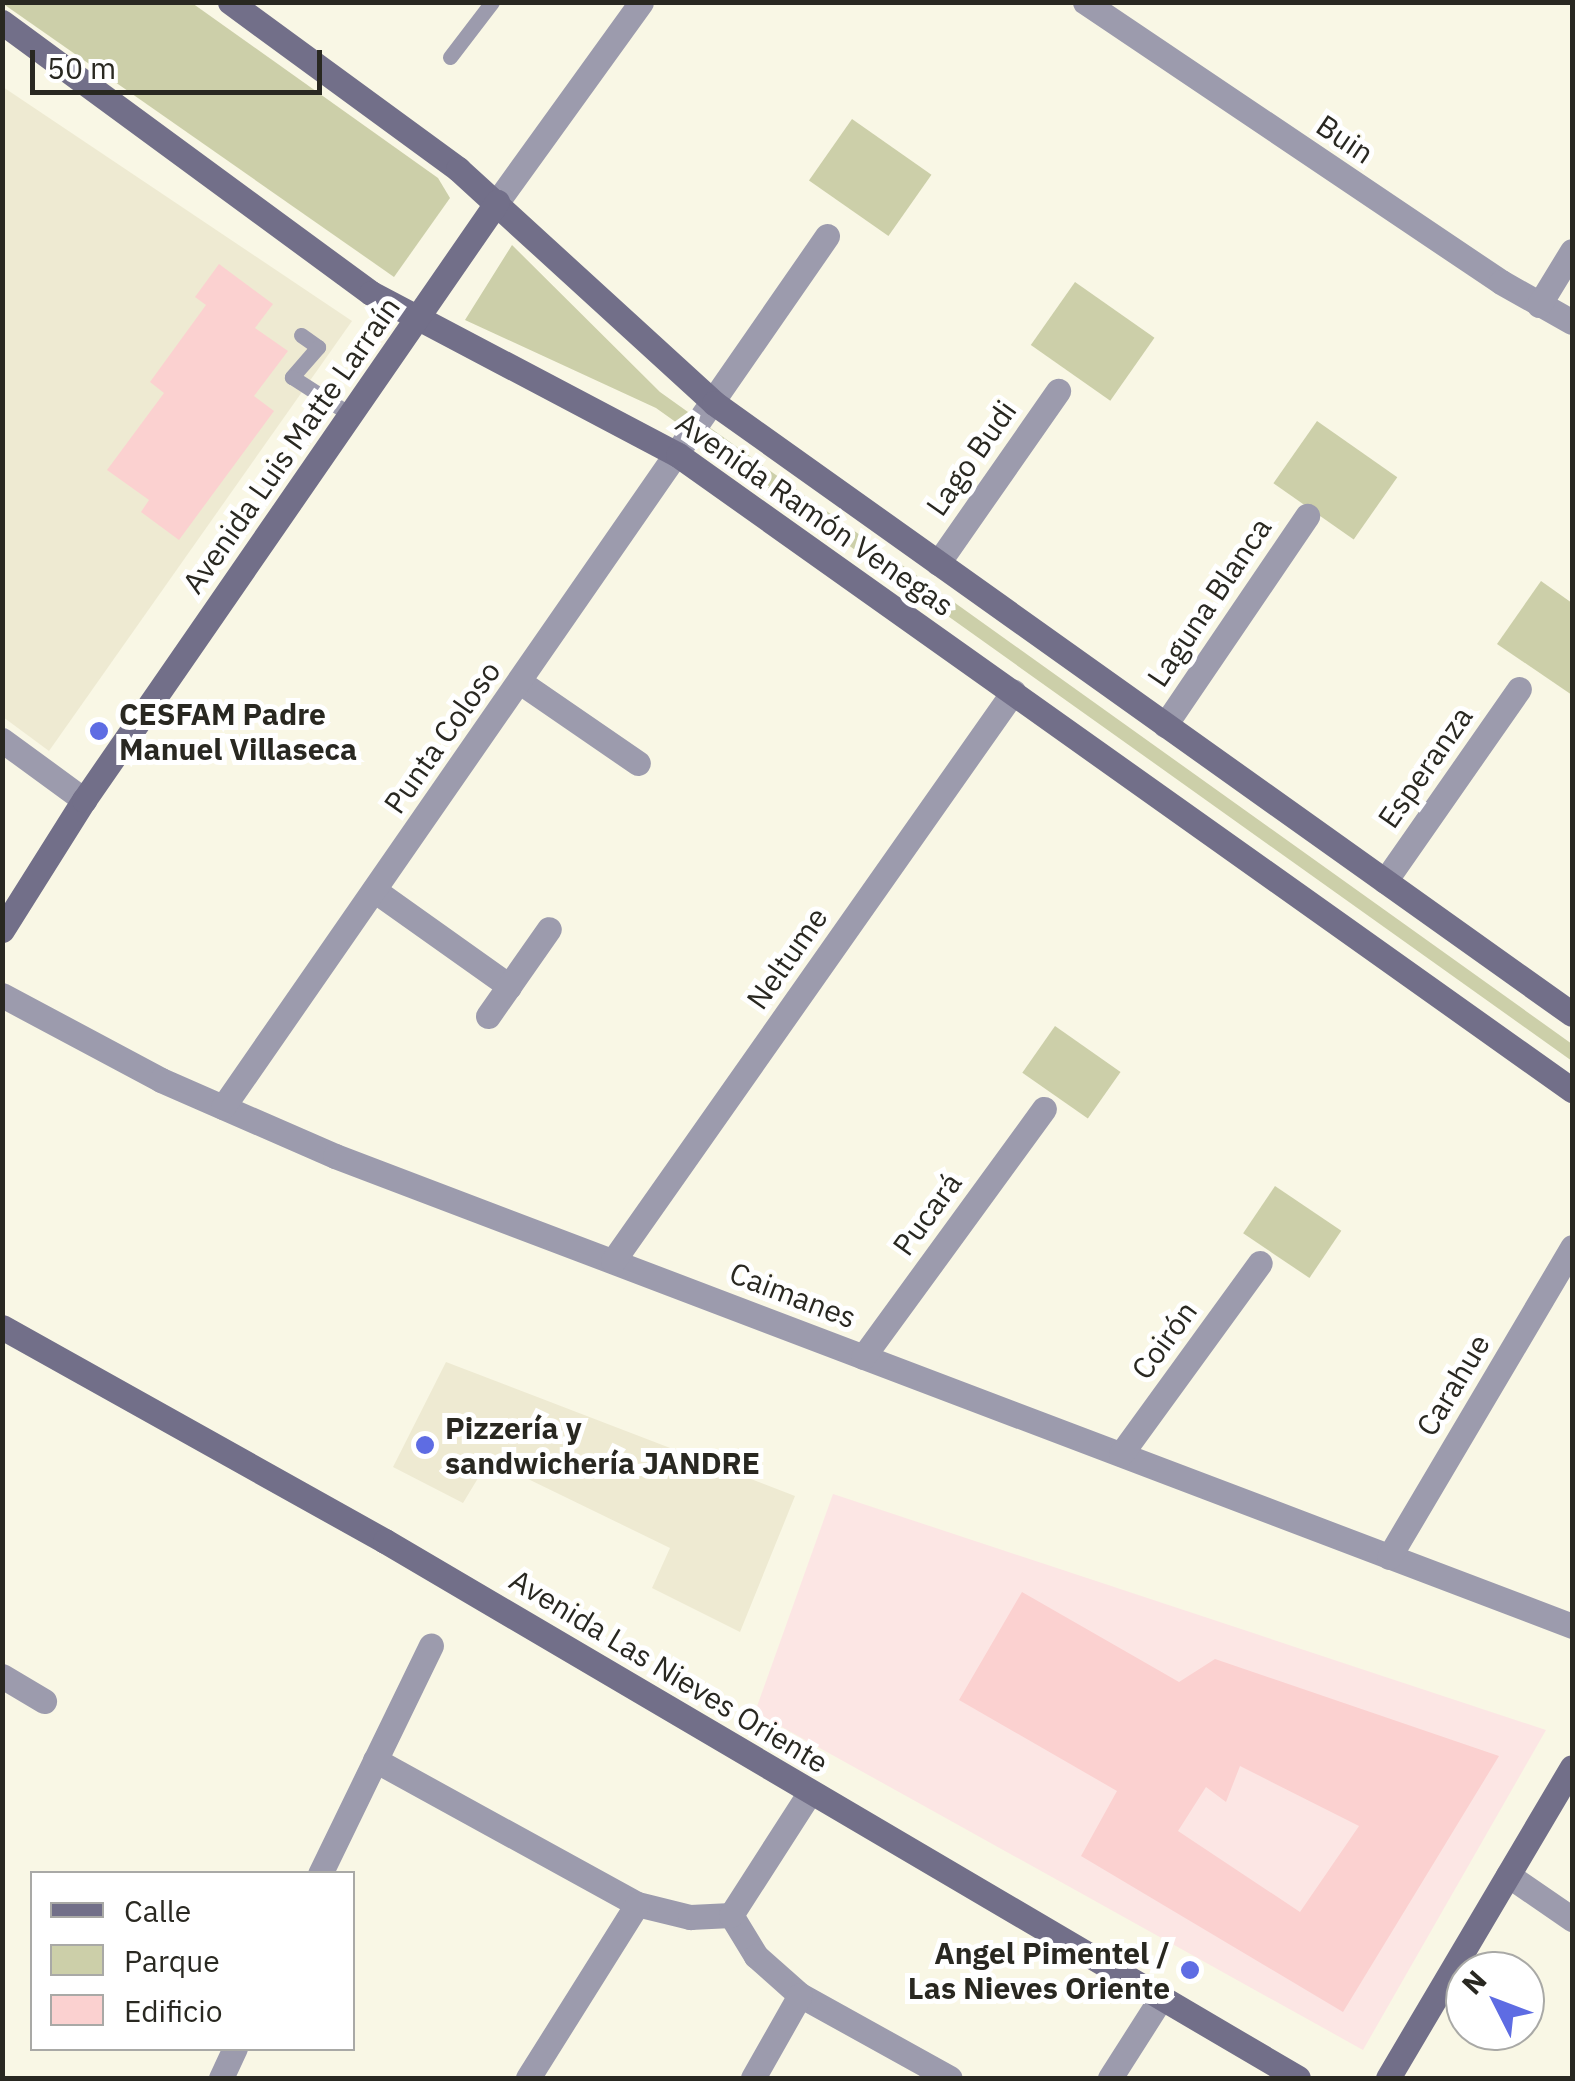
<!DOCTYPE html>
<meta charset="utf-8">
<style>
body{margin:0}
#map{position:relative;width:1575px;height:2081px;overflow:hidden;background:#f9f7e5;font-family:"IBM Plex Sans",sans-serif}
div>[style]{position:absolute}
.built>*{inset:0;background:#eeead2}
.education>*{inset:0;background:#fce6e4}
.green>*{inset:0;background:#cccfa9;transform-origin:0 0}
.building>*{inset:0;background:#fbd1d0}
.lane>*{height:15px;margin:-7.5px;padding:0 7.5px;transform-origin:7.5px;border-radius:7.5px;background:#9c9bad}
.street>*{height:25px;margin:-12.5px;padding:0 12.5px;transform-origin:12.5px;border-radius:12.5px;background:#9c9bad}
.secondary>*{height:25px;margin:-12.5px;padding:0 12.5px;transform-origin:12.5px;border-radius:12.5px;background:#726f89}
.dots>*{width:28px;height:28px;translate:-50% -50%;box-sizing:border-box;border:5px solid #fff;border-radius:50%}
span{translate:-50% -50%;white-space:nowrap;text-align:center;line-height:1.15;-webkit-text-stroke:10px #fff;paint-order:stroke}
.street-label{font-size:30px;color:#292821}
.poi-label{font-size:30px;color:#292821;font-weight:700}
.left{translate:0 -50%;text-align:left}
.right{translate:-100% -50%;text-align:right}
.frame{position:absolute;inset:0;border:5px solid #292821;pointer-events:none}
.legend{position:absolute;left:30px;top:1871px;width:325px;height:180px;box-sizing:border-box;background:#fff;border:2px solid #a9a9a6;margin:0;padding:12px 18px;list-style:none;font-size:30px;color:#292821}
.legend li{display:flex;align-items:center;gap:20px;height:50px}
.legend b{width:50px;border:2px solid #a9a9a6}
.north{position:absolute;left:1445px;top:1951px;width:100px;height:100px;box-sizing:border-box;background:#fff;border:2px solid #a9a9a6;border-radius:50%;rotate:312deg;font-size:28px;font-weight:700;line-height:40px;text-align:center;color:#292821}
.north::after{content:'';display:block;margin:auto;width:35px;height:45px;background:#5e6ce3;clip-path:polygon(50% 0,100% 100%,50% 72%,0 100%)}
.scale{position:absolute;left:30px;top:50px;width:292px;height:45px;box-sizing:border-box;border:5px solid #292821;border-top:0;padding-left:12px;font-size:30px;line-height:35px;white-space:nowrap;color:#292821;-webkit-text-stroke:8px #fff;paint-order:stroke}
</style>
<div id="map">
<div class="built">
<i style="clip-path:polygon(3px 87px,352px 321px,49px 751px,3px 717px)"></i>
<i style="clip-path:polygon(446px 1362px,795px 1496px,740px 1632px,652px 1588px,670px 1548px,489px 1460px,463px 1503px,393px 1467px)"></i>
</div>
<div class="education">
<i style="clip-path:polygon(833px 1494px,1546px 1730px,1363px 2050px,755px 1712px)"></i>
</div>
<div class="green">
<i style="clip-path:polygon(2px 3px,192px 3px,438px 178px,450px 198px,394px 277px)"></i>
<i style="left:852px;top:119px;width:97px;height:75px;rotate:35deg"></i>
<i style="clip-path:polygon(512px 245px,660px 392px,1572px 1044px,1572px 1061px,656px 408px,465px 320px)"></i>
<i style="left:1075px;top:282px;width:97px;height:77px;rotate:35deg"></i>
<i style="left:1317px;top:421px;width:98px;height:76px;rotate:35deg"></i>
<i style="clip-path:polygon(1541px 581px,1572px 603px,1572px 695px,1497px 644px)"></i>
<i style="left:1055px;top:1026px;width:80px;height:57px;rotate:35deg"></i>
<i style="left:1275px;top:1186px;width:80px;height:57px;rotate:34deg"></i>
</div>
<div class="building">
<i style="clip-path:polygon(219px 264px,273px 304px,255px 328px,288px 351px,254px 396px,274px 411px,179px 540px,141px 512px,149px 500px,107px 470px,164px 393px,150px 382px,206px 305px,195px 297px)"></i>
<i style="clip-path:polygon(evenodd,1022px 1592px,1179px 1682px,1215px 1659px,1499px 1756px,1343px 2012px,1081px 1856px,1117px 1791px,959px 1700px,1022px 1592px,1240px 1766px,1359px 1826px,1300px 1912px,1178px 1831px,1206px 1787px,1226px 1802px,1240px 1766px)"></i>
</div>
<div class="lane">
<i style="left:450px;top:57px;width:69px;rotate:-52.6deg"></i>
<i style="left:301px;top:335px;width:21px;rotate:35deg"></i>
<i style="left:318px;top:347px;width:40px;rotate:131deg"></i>
<i style="left:292px;top:377px;width:70px;rotate:32.8deg"></i>
</div>
<div class="street">
<i style="left:1085px;top:2px;width:501px;rotate:33.94deg"></i>
<i style="left:1501px;top:282px;width:81px;rotate:29.4deg"></i>
<i style="left:497px;top:202px;width:246px;rotate:-54.2deg"></i>
<i style="left:1539px;top:305px;width:63px;rotate:-58.6deg"></i>
<i style="left:938px;top:563px;width:210px;rotate:-55.1deg"></i>
<i style="left:520px;top:682px;width:143px;rotate:34.5deg"></i>
<i style="left:1165px;top:725px;width:253px;rotate:-55.8deg"></i>
<i style="left:2px;top:740px;width:102px;rotate:36.2deg"></i>
<i style="left:1385px;top:881px;width:234px;rotate:-55.1deg"></i>
<i style="left:374px;top:890px;width:166px;rotate:35.4deg"></i>
<i style="left:2px;top:995px;width:180px;rotate:28.1deg"></i>
<i style="left:161px;top:1080px;width:190px;rotate:23.6deg"></i>
<i style="left:335px;top:1156px;width:1323px;rotate:20.8deg"></i>
<i style="left:488px;top:1016px;width:106px;rotate:-55deg"></i>
<i style="left:223px;top:1107px;width:1060px;rotate:-55.26deg"></i>
<i style="left:613px;top:1261px;width:696px;rotate:-54.89deg"></i>
<i style="left:863px;top:1357px;width:307px;rotate:-53.9deg"></i>
<i style="left:1121px;top:1454px;width:236px;rotate:-54deg"></i>
<i style="left:1389px;top:1557px;width:360px;rotate:-59.4deg"></i>
<i style="left:2px;top:1676px;width:49px;rotate:30.8deg"></i>
<i style="left:375px;top:1760px;width:299px;rotate:28.8deg"></i>
<i style="left:637px;top:1904px;width:55px;rotate:13.8deg"></i>
<i style="left:690px;top:1917px;width:41px;rotate:-2.8deg"></i>
<i style="left:320px;top:1874px;width:254px;rotate:-64.1deg"></i>
<i style="left:1508px;top:1875px;width:78px;rotate:34.5deg"></i>
<i style="left:731px;top:1915px;width:48px;rotate:58.6deg"></i>
<i style="left:756px;top:1956px;width:59px;rotate:41.6deg"></i>
<i style="left:800px;top:1995px;width:171px;rotate:29deg"></i>
<i style="left:731px;top:1915px;width:146px;rotate:-57.3deg"></i>
<i style="left:221px;top:2078px;width:33px;rotate:-65deg"></i>
<i style="left:528px;top:2078px;width:205px;rotate:-57.9deg"></i>
<i style="left:753px;top:2078px;width:95px;rotate:-60.5deg"></i>
<i style="left:1110px;top:2078px;width:95px;rotate:-57.5deg"></i>
</div>
<div class="secondary">
<i style="left:230px;top:2px;width:283px;rotate:36.2deg"></i>
<i style="left:458px;top:169px;width:347px;rotate:42.4deg"></i>
<i style="left:714px;top:403px;width:1053px;rotate:35.46deg"></i>
<i style="left:2px;top:22px;width:458px;rotate:36.3deg"></i>
<i style="left:371px;top:293px;width:347px;rotate:27.8deg"></i>
<i style="left:678px;top:455px;width:1097px;rotate:35.39deg"></i>
<i style="left:2px;top:930px;width:154px;rotate:-57.8deg"></i>
<i style="left:84px;top:800px;width:727px;rotate:-55.37deg"></i>
<i style="left:2px;top:1327px;width:439px;rotate:29.2deg"></i>
<i style="left:385px;top:1541px;width:1059px;rotate:30.46deg"></i>
<i style="left:1388px;top:2078px;width:361px;rotate:-59.4deg"></i>
</div>
<div class="dots">
<i style="left:99px;top:731px;background:#5e6ce3"></i>
<i style="left:425px;top:1445px;background:#5e6ce3"></i>
<i style="left:1190px;top:1970px;background:#5e6ce3"></i>
</div>
<div class="street-label">
<span style="left:1345px;top:139px;rotate:34deg">Buin</span>
<span style="left:291px;top:445px;rotate:-55deg">Avenida Luis Matte Larraín</span>
<span style="left:971px;top:458px;rotate:-55deg">Lago Budi</span>
<span style="left:815px;top:514px;rotate:35deg">Avenida Ramón Venegas</span>
<span style="left:1209px;top:602px;rotate:-56deg">Laguna Blanca</span>
<span style="left:442px;top:737px;rotate:-55deg">Punta Coloso</span>
<span style="left:1425px;top:767px;rotate:-55deg">Esperanza</span>
<span style="left:787px;top:958px;rotate:-55deg">Neltume</span>
<span style="left:927px;top:1214px;rotate:-54deg">Pucará</span>
<span style="left:793px;top:1295px;rotate:21deg">Caimanes</span>
<span style="left:1164px;top:1340px;rotate:-54deg">Coirón</span>
<span style="left:1453px;top:1385px;rotate:-59deg">Carahue</span>
<span style="left:669px;top:1671px;rotate:31deg">Avenida Las Nieves Oriente</span>
</div>
<div class="poi-label">
<span class="left" style="left:119px;top:731px">CESFAM Padre<br>Manuel Villaseca</span>
<span class="left" style="left:445px;top:1445px">Pizzería y<br>sandwichería JANDRE</span>
<span class="right" style="left:1170px;top:1970px">Angel Pimentel /<br>Las Nieves Oriente</span>
</div>
<div class="frame"></div>
<ul class="legend">
<li><b style="height:12px;background:#726f89"></b>Calle</li>
<li><b style="height:28px;background:#cccfa9"></b>Parque</li>
<li><b style="height:28px;background:#fbd1d0"></b>Edificio</li>
</ul>
<div class="north">N</div>
<div class="scale">50 m</div>
</div>
